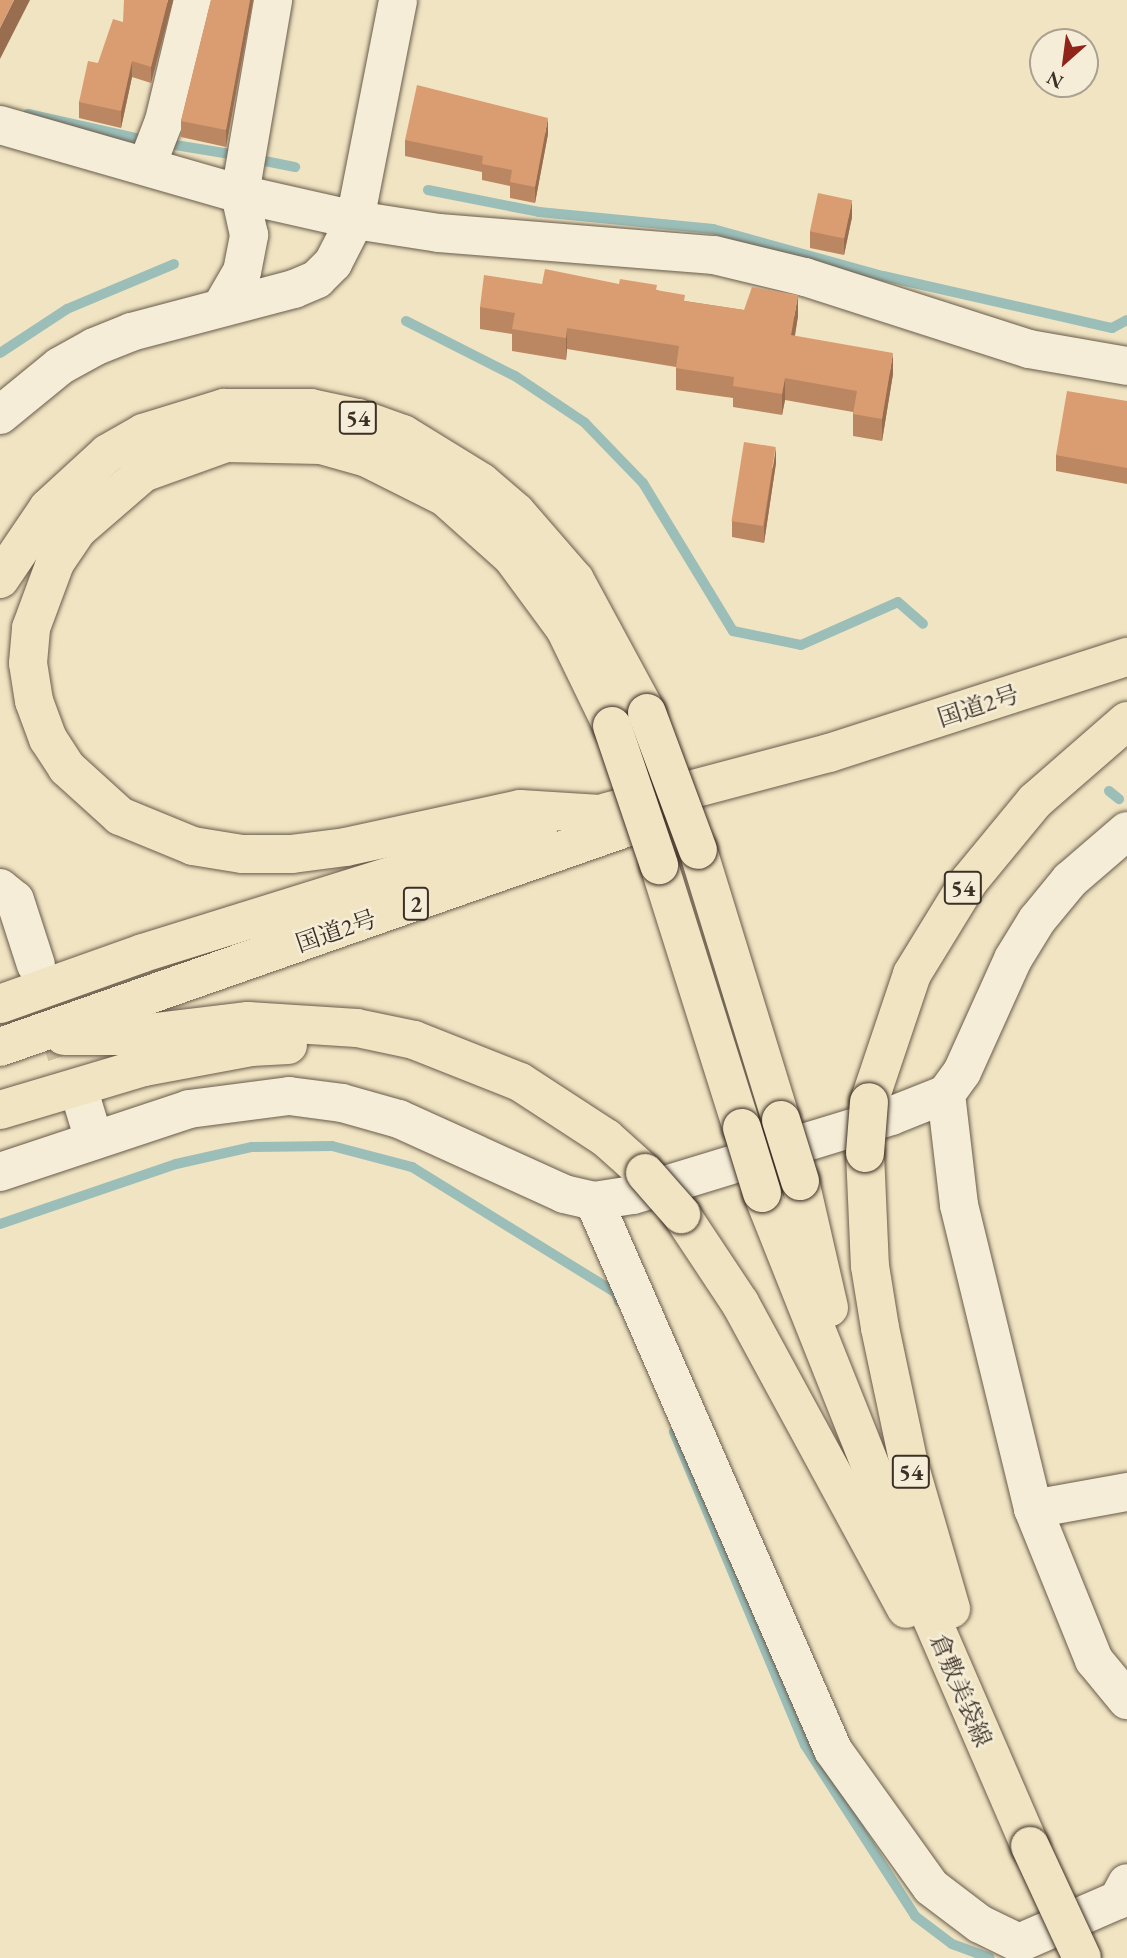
<!DOCTYPE html>
<meta charset="utf-8">
<style>
body{margin:0}
#map{position:relative;width:1127px;height:1958px;overflow:hidden;background:#f0e4c2;font-family:"EB Garamond","Noto Serif JP",serif}
div>[style]{position:absolute}
.stream>*{height:10px;margin:-5px;padding:0 5px;transform-origin:5px;border-radius:5px;background:#9bbeb8}
.minor-tunnel>*{height:38px;margin-top:-19px;transform-origin:0;background:repeating-linear-gradient(90deg,#ccc0a3 0 38px,transparent 0 57px)}
.roads{filter:drop-shadow(0 0 2px #695c4d) drop-shadow(0 0 2px #695c4d)}
.minor>*{height:38px;margin:-19px;padding:0 19px;transform-origin:19px;border-radius:19px;background:#f5edd7}
.highway>*{height:38px;margin:-19px;padding:0 19px;transform-origin:19px;border-radius:19px;background:#f0e4c2}
.bridges{filter:drop-shadow(0 0 2px #3c2f26) drop-shadow(0 0 2px #3c2f26)}
.highway-bridge>*{height:38px;margin:-19px;padding:0 19px;transform-origin:19px;border-radius:19px;background:#f0e4c2}
.wall>*{inset:0;background:#bb8762}
.shaded-wall>*{inset:0;background:#996e50}
.building>*{inset:0;background:#da9d72;transform-origin:0 0}
span{translate:-50% -50%;white-space:nowrap;text-align:center;line-height:1.15;-webkit-text-stroke:5px #f5edd7;paint-order:stroke}
.shield-label span{padding:2px 5px;background:#f5edd7;border:2px solid;border-radius:5px;-webkit-text-stroke-width:0}
.shield-label{font-size:23px;color:#3c2f26;font-weight:700}
.street-label{font-size:24px;color:#3c2f26}
.north{position:absolute;left:1029px;top:28px;width:70px;height:70px;box-sizing:border-box;background:#f5edd7;border:2px solid #aba190;border-radius:50%;rotate:208deg;font-size:19px;font-weight:700;line-height:28px;text-align:center;color:#3c2f26}
.north::after{content:'';display:block;margin:auto;width:24px;height:32px;background:#8f2418;clip-path:polygon(50% 0,100% 100%,50% 72%,0 100%)}
</style>
<div id="map">
<div class="stream">
<i style="left:28px;top:114px;width:110px;rotate:12.6deg"></i>
<i style="left:169px;top:144px;width:68px;rotate:9.3deg"></i>
<i style="left:255px;top:159px;width:41px;rotate:11.3deg"></i>
<i style="left:428px;top:190px;width:113px;rotate:11.2deg"></i>
<i style="left:539px;top:212px;width:175px;rotate:5.6deg"></i>
<i style="left:713px;top:229px;width:176px;rotate:15.5deg"></i>
<i style="left:883px;top:276px;width:235px;rotate:12.8deg"></i>
<i style="left:1112px;top:328px;width:17px;rotate:-28deg"></i>
<i style="left:406px;top:321px;width:122px;rotate:26.8deg"></i>
<i style="left:515px;top:376px;width:83px;rotate:33.7deg"></i>
<i style="left:584px;top:422px;width:85px;rotate:46deg"></i>
<i style="left:643px;top:483px;width:173px;rotate:58.7deg"></i>
<i style="left:733px;top:631px;width:69px;rotate:11.6deg"></i>
<i style="left:801px;top:645px;width:106px;rotate:-23.9deg"></i>
<i style="left:898px;top:602px;width:33px;rotate:41deg"></i>
<i style="left:0;top:353px;width:80px;rotate:-33.3deg"></i>
<i style="left:67px;top:309px;width:116px;rotate:-22.8deg"></i>
<i style="left:1109px;top:791px;width:13px;rotate:39deg"></i>
<i style="left:0;top:1224px;width:186px;rotate:-18.8deg"></i>
<i style="left:176px;top:1164px;width:78px;rotate:-12.6deg"></i>
<i style="left:252px;top:1147px;width:80px;rotate:-0.7deg"></i>
<i style="left:332px;top:1146px;width:83px;rotate:14.7deg"></i>
<i style="left:412px;top:1167px;width:240px;rotate:31.7deg"></i>
<i style="left:616px;top:1293px;width:9px;rotate:69deg"></i>
<i style="left:674px;top:1432px;width:339px;rotate:67.3deg"></i>
<i style="left:805px;top:1745px;width:203px;rotate:57.2deg"></i>
<i style="left:915px;top:1916px;width:46px;rotate:37.1deg"></i>
<i style="left:952px;top:1944px;width:40px;rotate:20.2deg"></i>
</div>
<div class="minor-tunnel">
<i style="left:36px;top:965px;width:147px;rotate:71.3deg"></i>
</div>
<div class="roads">
<div class="minor">
<i style="left:0;top:125px;width:250px;rotate:16deg"></i>
<i style="left:240px;top:194px;width:118px;rotate:12.7deg"></i>
<i style="left:355px;top:220px;width:85px;rotate:8.8deg"></i>
<i style="left:439px;top:233px;width:276px;rotate:4.6deg"></i>
<i style="left:714px;top:255px;width:94px;rotate:13.6deg"></i>
<i style="left:805px;top:277px;width:235px;rotate:17.8deg"></i>
<i style="left:1029px;top:349px;width:99px;rotate:9.8deg"></i>
<i style="left:147px;top:165px;width:47px;rotate:-68.9deg"></i>
<i style="left:164px;top:121px;width:124px;rotate:-76.5deg"></i>
<i style="left:222px;top:306px;width:39px;rotate:-60deg"></i>
<i style="left:242px;top:272px;width:38px;rotate:-79deg"></i>
<i style="left:249px;top:235px;width:42px;rotate:-102.4deg"></i>
<i style="left:240px;top:194px;width:197px;rotate:-80.3deg"></i>
<i style="left:0;top:415px;width:77px;rotate:-39.2deg"></i>
<i style="left:60px;top:366px;width:39px;rotate:-29deg"></i>
<i style="left:94px;top:347px;width:40px;rotate:-22deg"></i>
<i style="left:131px;top:332px;width:169px;rotate:-14.8deg"></i>
<i style="left:294px;top:289px;width:25px;rotate:-23deg"></i>
<i style="left:317px;top:279px;width:23px;rotate:-45deg"></i>
<i style="left:333px;top:263px;width:48px;rotate:-62.9deg"></i>
<i style="left:355px;top:220px;width:224px;rotate:-78.9deg"></i>
<i style="left:0;top:888px;width:19px;rotate:39deg"></i>
<i style="left:15px;top:900px;width:68px;rotate:72.1deg"></i>
<i style="left:946px;top:1094px;width:112px;rotate:83.3deg"></i>
<i style="left:959px;top:1205px;width:313px;rotate:76.3deg"></i>
<i style="left:1033px;top:1509px;width:163px;rotate:68deg"></i>
<i style="left:1094px;top:1660px;width:52px;rotate:50.5deg"></i>
<i style="left:83px;top:1104px;width:37px;rotate:73deg"></i>
<i style="left:0;top:1172px;width:199px;rotate:-18.4deg"></i>
<i style="left:189px;top:1109px;width:101px;rotate:-7.4deg"></i>
<i style="left:289px;top:1096px;width:53px;rotate:7.5deg"></i>
<i style="left:342px;top:1103px;width:59px;rotate:15.7deg"></i>
<i style="left:399px;top:1119px;width:181px;rotate:24.4deg"></i>
<i style="left:564px;top:1194px;width:31px;rotate:13deg"></i>
<i style="left:594px;top:1201px;width:39px;rotate:-9deg"></i>
<i style="left:633px;top:1195px;width:270px;rotate:-17deg"></i>
<i style="left:891px;top:1116px;width:59px;rotate:-21.8deg"></i>
<i style="left:946px;top:1094px;width:27px;rotate:-54deg"></i>
<i style="left:962px;top:1072px;width:124px;rotate:-65.7deg"></i>
<i style="left:1013px;top:959px;width:46px;rotate:-58.4deg"></i>
<i style="left:1037px;top:920px;width:52px;rotate:-50.5deg"></i>
<i style="left:1070px;top:880px;width:75px;rotate:-40.7deg"></i>
<i style="left:594px;top:1201px;width:599px;rotate:66.47deg"></i>
<i style="left:833px;top:1750px;width:168px;rotate:54.4deg"></i>
<i style="left:931px;top:1887px;width:61px;rotate:37.1deg"></i>
<i style="left:980px;top:1924px;width:43px;rotate:26deg"></i>
<i style="left:1019px;top:1943px;width:108px;rotate:-23.5deg"></i>
<i style="left:1118px;top:1900px;width:19px;rotate:-62deg"></i>
<i style="left:1033px;top:1509px;width:96px;rotate:-10.3deg"></i>
</div>
<div class="highway">
<i style="left:0;top:579px;width:86px;rotate:-55.9deg"></i>
<i style="left:48px;top:508px;width:81px;rotate:-42.5deg"></i>
<i style="left:108px;top:453px;width:40px;rotate:-29.7deg"></i>
<i style="left:143px;top:433px;width:85px;rotate:-17.2deg"></i>
<i style="left:224px;top:408px;width:87px"></i>
<i style="left:311px;top:408px;width:48px;rotate:12deg"></i>
<i style="left:358px;top:418px;width:48px;rotate:19.6deg"></i>
<i style="left:403px;top:434px;width:92px;rotate:31.6deg"></i>
<i style="left:481px;top:482px;width:46px;rotate:40.6deg"></i>
<i style="left:516px;top:512px;width:90px;rotate:49.1deg"></i>
<i style="left:575px;top:580px;width:151px;rotate:61.6deg"></i>
<i style="left:606px;top:812px;width:231px;rotate:-14.8deg"></i>
<i style="left:829px;top:753px;width:313px;rotate:-17.9deg"></i>
<i style="left:600px;top:814px;width:80px;rotate:-176.4deg"></i>
<i style="left:520px;top:809px;width:178px;rotate:167.7deg"></i>
<i style="left:346px;top:847px;width:54px;rotate:172.6deg"></i>
<i style="left:292px;top:854px;width:50px;rotate:180deg"></i>
<i style="left:242px;top:854px;width:50px;rotate:-170.7deg"></i>
<i style="left:193px;top:846px;width:79px;rotate:-157.7deg"></i>
<i style="left:120px;top:816px;width:72px;rotate:-137.8deg"></i>
<i style="left:67px;top:768px;width:35px;rotate:-123deg"></i>
<i style="left:48px;top:739px;width:40px;rotate:-110.2deg"></i>
<i style="left:34px;top:701px;width:38px;rotate:-99deg"></i>
<i style="left:28px;top:663px;width:35px;rotate:-85deg"></i>
<i style="left:31px;top:628px;width:69px;rotate:-69.7deg"></i>
<i style="left:55px;top:563px;width:40px;rotate:-56deg"></i>
<i style="left:77px;top:530px;width:87px;rotate:-40.8deg"></i>
<i style="left:143px;top:473px;width:88px;rotate:-19.9deg"></i>
<i style="left:226px;top:443px;width:95px;rotate:1.2deg"></i>
<i style="left:321px;top:445px;width:48px;rotate:15.8deg"></i>
<i style="left:367px;top:458px;width:87px;rotate:26.6deg"></i>
<i style="left:445px;top:497px;width:90px;rotate:41.8deg"></i>
<i style="left:512px;top:557px;width:89px;rotate:53.6deg"></i>
<i style="left:565px;top:629px;width:108px;rotate:64.1deg"></i>
<i style="left:698px;top:850px;width:282px;rotate:72.9deg"></i>
<i style="left:659px;top:865px;width:276px;rotate:72.5deg"></i>
<i style="left:0;top:1004px;width:152px;rotate:-19.6deg"></i>
<i style="left:143px;top:953px;width:414px;rotate:-17.3deg"></i>
<i style="left:64px;top:1036px;width:58px"></i>
<i style="left:122px;top:1036px;width:127px;rotate:-6.8deg"></i>
<i style="left:248px;top:1021px;width:109px;rotate:3.7deg"></i>
<i style="left:357px;top:1028px;width:58px;rotate:11.9deg"></i>
<i style="left:414px;top:1040px;width:114px;rotate:21.6deg"></i>
<i style="left:520px;top:1082px;width:103px;rotate:33.1deg"></i>
<i style="left:606px;top:1138px;width:52px;rotate:41.9deg"></i>
<i style="left:0;top:1047px;width:681px;rotate:-19.29deg"></i>
<i style="left:869px;top:1102px;width:135px;rotate:-71.4deg"></i>
<i style="left:912px;top:974px;width:109px;rotate:-58.5deg"></i>
<i style="left:969px;top:881px;width:104px;rotate:-50.5deg"></i>
<i style="left:1035px;top:801px;width:122px;rotate:-41deg"></i>
<i style="left:0;top:1110px;width:150px;rotate:-16.6deg"></i>
<i style="left:144px;top:1067px;width:109px;rotate:-10.6deg"></i>
<i style="left:251px;top:1047px;width:37px;rotate:-3deg"></i>
<i style="left:865px;top:1153px;width:113px;rotate:87.5deg"></i>
<i style="left:870px;top:1266px;width:63px;rotate:80.8deg"></i>
<i style="left:880px;top:1328px;width:139px;rotate:78deg"></i>
<i style="left:909px;top:1464px;width:151px;rotate:73.8deg"></i>
<i style="left:800px;top:1181px;width:130px;rotate:77.1deg"></i>
<i style="left:762px;top:1193px;width:439px;rotate:68.3deg"></i>
<i style="left:924px;top:1601px;width:267px;rotate:66.6deg"></i>
<i style="left:681px;top:1214px;width:107px;rotate:56.5deg"></i>
<i style="left:740px;top:1303px;width:348px;rotate:61.5deg"></i>
</div>
</div>
<div class="bridges">
<div class="highway-bridge">
<i style="left:647px;top:713px;width:146px;rotate:69.6deg"></i>
<i style="left:612px;top:726px;width:147px;rotate:71.3deg"></i>
<i style="left:781px;top:1120px;width:64px;rotate:72.7deg"></i>
<i style="left:742px;top:1128px;width:68px;rotate:72.9deg"></i>
<i style="left:865px;top:1153px;width:51px;rotate:-85.5deg"></i>
<i style="left:645px;top:1173px;width:55px;rotate:48.7deg"></i>
<i style="left:1030px;top:1846px;width:123px;rotate:65.1deg"></i>
</div>
</div>
<div class="wall">
<i style="clip-path:polygon(173px 0,151px 83px,132px 77px,121px 128px,79px 118px,79px 102px,98px 63px,123px 22px)"></i>
<i style="clip-path:polygon(211px 0,253px 0,226px 147px,181px 137px,181px 121px)"></i>
<i style="clip-path:polygon(548px 134px,535px 203px,510px 198px,510px 186px,482px 180px,482px 172px,405px 156px,405px 140px)"></i>
<i style="clip-path:polygon(852px 217px,844px 255px,810px 248px,810px 231px)"></i>
<i style="clip-path:polygon(542px 284px,619px 284px,657px 290px,685px 301px,744px 310px,798px 316px,795px 336px,893px 374px,882px 441px,853px 436px,853px 412px,785px 400px,782px 415px,733px 407px,733px 398px,676px 390px,676px 367px,567px 349px,566px 360px,512px 351px,512px 334px,480px 329px,480px 307px)"></i>
<i style="clip-path:polygon(1127px 401px,1127px 484px,1056px 471px,1056px 455px)"></i>
<i style="clip-path:polygon(776px 463px,764px 543px,732px 537px,732px 521px)"></i>
</div>
<div class="shaded-wall">
<i style="clip-path:polygon(14px 0,30px 0,0 59px,0 28px)"></i>
<i style="clip-path:polygon(168px 0,173px 0,151px 83px,151px 67px)"></i>
<i style="clip-path:polygon(250px 0,253px 0,226px 147px,226px 130px)"></i>
<i style="clip-path:polygon(132px 61px,132px 77px,121px 128px,121px 111px)"></i>
<i style="clip-path:polygon(548px 118px,548px 134px,535px 203px,535px 187px)"></i>
<i style="clip-path:polygon(852px 200px,852px 217px,844px 255px,844px 238px)"></i>
<i style="clip-path:polygon(798px 295px,798px 316px,791px 357px,791px 335px)"></i>
<i style="clip-path:polygon(567px 328px,567px 349px,566px 360px,566px 338px)"></i>
<i style="clip-path:polygon(893px 353px,893px 374px,882px 441px,882px 419px)"></i>
<i style="clip-path:polygon(785px 378px,785px 400px,782px 415px,782px 394px)"></i>
<i style="clip-path:polygon(776px 447px,776px 463px,764px 543px,764px 526px)"></i>
</div>
<div class="building">
<i style="clip-path:polygon(0 0,14px 0,0 28px)"></i>
<i style="clip-path:polygon(124px 0,168px 0,151px 67px,132px 61px,121px 111px,79px 102px,88px 61px,98px 63px,113px 19px,123px 22px)"></i>
<i style="clip-path:polygon(211px 0,250px 0,226px 130px,181px 121px)"></i>
<i style="clip-path:polygon(417px 85px,548px 118px,535px 187px,510px 182px,512px 170px,482px 164px,483px 156px,405px 140px)"></i>
<i style="left:818px;top:193px;width:35px;height:39px;rotate:12deg"></i>
<i style="clip-path:polygon(545px 269px,619px 284px,620px 279px,657px 285px,656px 290px,685px 295px,684px 301px,744px 310px,752px 287px,798px 295px,791px 335px,893px 353px,882px 419px,853px 414px,857px 391px,785px 378px,782px 394px,733px 386px,734px 377px,676px 368px,679px 346px,567px 328px,566px 338px,512px 329px,515px 313px,480px 307px,484px 275px,542px 284px)"></i>
<i style="clip-path:polygon(1067px 391px,1127px 401px,1127px 468px,1056px 455px)"></i>
<i style="left:744px;top:442px;width:32px;height:80px;rotate:9deg"></i>
</div>
<div class="shield-label">
<span style="left:358px;top:418px">54</span>
<span style="left:963px;top:888px">54</span>
<span style="left:416px;top:904px">2</span>
<span style="left:911px;top:1472px">54</span>
</div>
<div class="street-label">
<span style="left:978px;top:706px;rotate:-18deg">国道2号</span>
<span style="left:336px;top:931px;rotate:-19deg">国道2号</span>
<span style="left:961px;top:1690px;rotate:67deg">倉敷美袋線</span>
</div>
<div class="north">N</div>
</div>
